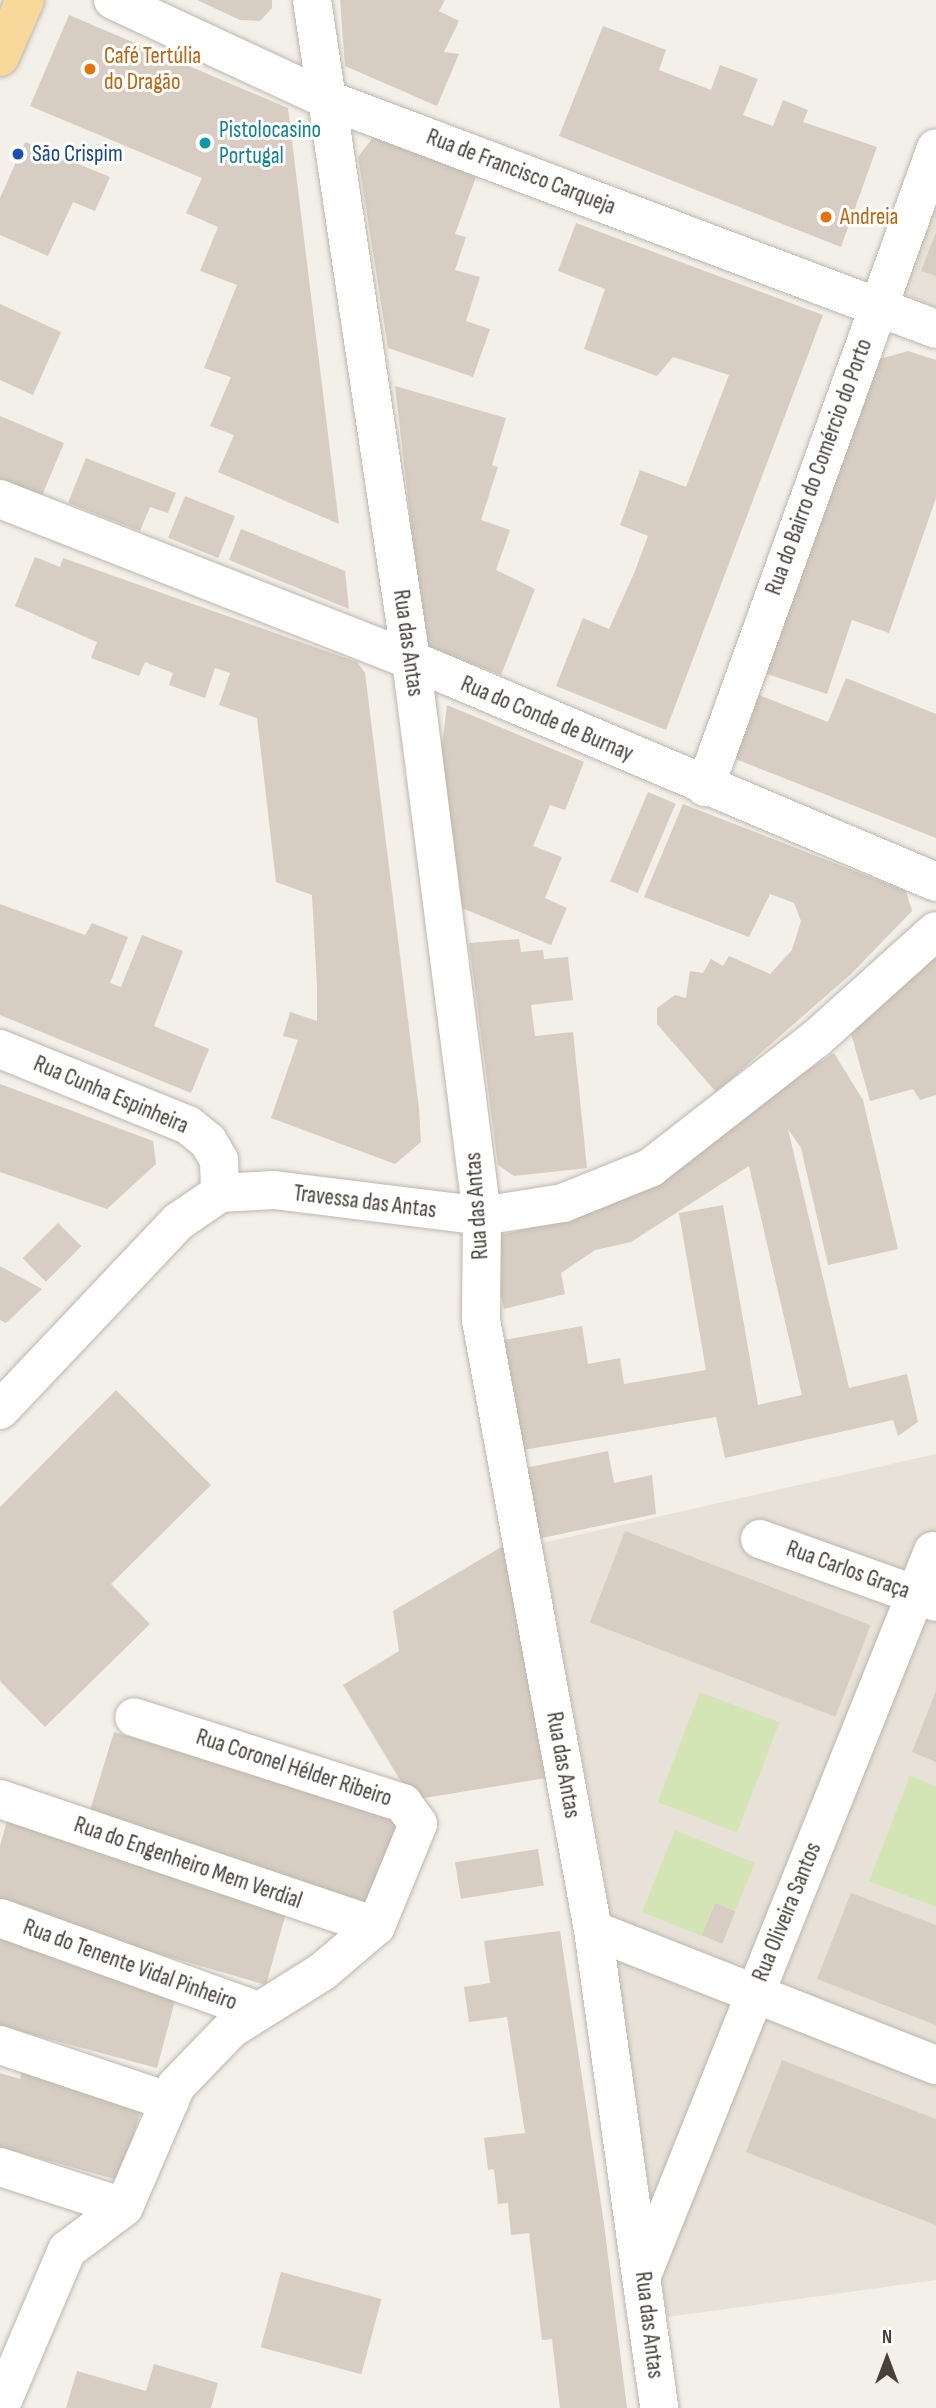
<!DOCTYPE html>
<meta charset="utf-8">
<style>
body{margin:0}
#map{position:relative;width:936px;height:2408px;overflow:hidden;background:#f3efe9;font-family:"Sofia Sans Condensed",sans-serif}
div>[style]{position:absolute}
.residential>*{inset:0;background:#e7e1d7}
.green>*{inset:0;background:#d3e5b4;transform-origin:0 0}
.building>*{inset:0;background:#d7cdc2;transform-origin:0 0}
.roads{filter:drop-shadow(0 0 2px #beb6ac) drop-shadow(0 0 2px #beb6ac)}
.street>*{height:38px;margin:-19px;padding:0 19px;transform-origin:19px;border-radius:19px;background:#fff}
.primary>*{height:38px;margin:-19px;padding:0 19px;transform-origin:19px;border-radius:19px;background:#f9d89c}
.dots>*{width:19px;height:19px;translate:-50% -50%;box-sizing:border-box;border:4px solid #fff;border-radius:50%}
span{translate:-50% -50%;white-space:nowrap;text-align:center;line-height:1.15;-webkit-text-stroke:6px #fff;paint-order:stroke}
.food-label{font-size:23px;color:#c56008}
.left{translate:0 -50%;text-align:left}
.culture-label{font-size:23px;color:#0d838f}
.transit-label{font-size:23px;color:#164399}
.street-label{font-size:23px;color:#474037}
.north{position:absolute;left:852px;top:2324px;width:70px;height:70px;-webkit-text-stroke:5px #fff;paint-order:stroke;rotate:0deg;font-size:19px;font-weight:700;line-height:28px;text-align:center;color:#474037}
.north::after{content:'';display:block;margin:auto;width:24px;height:32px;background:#474037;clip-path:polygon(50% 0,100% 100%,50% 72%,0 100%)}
</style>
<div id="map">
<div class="residential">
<i style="clip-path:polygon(936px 202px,936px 307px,900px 293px)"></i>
<i style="clip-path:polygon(936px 1454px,936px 2280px,667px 2317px,603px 1869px,542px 1543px)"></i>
</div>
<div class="green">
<i style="left:700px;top:1692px;width:85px;height:118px;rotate:21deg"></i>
<i style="clip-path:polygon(910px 1776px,936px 1786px,936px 1907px,869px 1881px)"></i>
<i style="clip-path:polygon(675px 1830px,755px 1863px,735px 1911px,715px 1903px,702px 1936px,642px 1912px)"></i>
</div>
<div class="building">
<i style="clip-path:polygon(197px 0,272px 0,272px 8px,260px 21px,240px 20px)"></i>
<i style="clip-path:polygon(340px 0,445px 0,439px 11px,459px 21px,444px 52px,459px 54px,437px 106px,345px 66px)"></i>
<i style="clip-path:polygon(69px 15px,288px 108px,339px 524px,218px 472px,234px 435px,210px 426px,231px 377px,204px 368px,237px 285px,200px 271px,218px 227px,186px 213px,202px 178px,30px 106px)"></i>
<i style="clip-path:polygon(603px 26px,666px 50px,659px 70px,711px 90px,720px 65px,758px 79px,743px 115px,773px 126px,783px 100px,808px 110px,803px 122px,877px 147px,841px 247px,559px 136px)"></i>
<i style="clip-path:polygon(374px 136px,476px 177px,455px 234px,466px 237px,455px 270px,480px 277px,466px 321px,490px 329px,473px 377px,388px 348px,358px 157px)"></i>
<i style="clip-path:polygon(25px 142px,110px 177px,95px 211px,73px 202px,48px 256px,0 235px,0 198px)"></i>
<i style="clip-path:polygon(576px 223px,823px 315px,666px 730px,556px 686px,583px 618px,609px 629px,635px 571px,648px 536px,620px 525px,640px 470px,686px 487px,729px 375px,673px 357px,657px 376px,584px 349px,605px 289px,558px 271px)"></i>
<i style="clip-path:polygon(936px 232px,936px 276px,921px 271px)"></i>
<i style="clip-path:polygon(0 304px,61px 332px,33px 395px,0 380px)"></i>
<i style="clip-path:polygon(908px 351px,936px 360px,936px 498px,889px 633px,852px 620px,827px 694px,764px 673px,880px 359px)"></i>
<i style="clip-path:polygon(395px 386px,506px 418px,492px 465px,498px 467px,481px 520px,510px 530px,496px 570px,535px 589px,501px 675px,425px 645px)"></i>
<i style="clip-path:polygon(0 416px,64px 443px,41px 498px,0 481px)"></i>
<i style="clip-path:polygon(86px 458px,176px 493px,168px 513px,150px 507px,140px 531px,68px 503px)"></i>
<i style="left:185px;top:496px;width:54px;height:45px;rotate:22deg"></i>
<i style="clip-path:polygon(241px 529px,345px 571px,349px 609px,229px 560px)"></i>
<i style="clip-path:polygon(35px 557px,60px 567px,63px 558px,357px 662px,365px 673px,419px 1109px,421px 1142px,395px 1164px,271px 1118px,298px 1040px,283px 1036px,290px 1012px,317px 1021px,317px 986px,312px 895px,276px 882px,257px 718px,219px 705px,230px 673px,215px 668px,205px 698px,169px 685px,173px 673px,145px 662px,139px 676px,91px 658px,97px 642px,15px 606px)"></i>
<i style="clip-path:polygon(846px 678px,936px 714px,936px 838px,733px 758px,759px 695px,828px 722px)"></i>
<i style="clip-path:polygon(447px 705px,584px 762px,565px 810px,550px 805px,533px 846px,562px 857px,545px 898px,567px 908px,551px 945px,462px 908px,440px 761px)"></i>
<i style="left:648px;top:792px;width:30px;height:97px;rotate:23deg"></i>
<i style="clip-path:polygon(683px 804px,906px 891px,912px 911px,851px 974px,716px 1092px,657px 1024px,657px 1008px,675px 995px,686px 998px,690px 971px,703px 973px,711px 959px,723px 966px,729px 956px,770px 974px,792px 950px,801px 921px,794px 903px,770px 894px,749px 937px,644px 897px)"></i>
<i style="clip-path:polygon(0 904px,85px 935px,92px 923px,128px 937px,110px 983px,121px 987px,142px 935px,183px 951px,154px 1026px,209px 1049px,191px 1093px,0 1015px)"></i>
<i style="clip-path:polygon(519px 939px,521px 952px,543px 950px,544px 959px,568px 957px,573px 1000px,531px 1005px,535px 1036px,573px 1032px,587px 1168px,514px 1176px,498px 1165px,469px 943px)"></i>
<i style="clip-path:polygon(936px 950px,936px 1095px,920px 1100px,913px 1089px,870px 1101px,847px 1019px)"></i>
<i style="clip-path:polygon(834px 1053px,863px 1100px,898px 1249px,828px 1265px,801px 1148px,788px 1129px,849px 1388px,907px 1374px,918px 1422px,898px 1436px,893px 1420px,725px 1458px,716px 1417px,523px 1450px,504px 1340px,582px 1326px,588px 1364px,620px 1358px,624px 1384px,706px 1370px,679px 1213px,723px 1205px,758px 1405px,802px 1395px,749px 1166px,631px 1242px,595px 1250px,561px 1273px,565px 1294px,504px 1309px,488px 1238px,578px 1217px)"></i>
<i style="clip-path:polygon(0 1084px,153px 1141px,156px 1164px,107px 1209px,0 1172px)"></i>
<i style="left:58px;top:1223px;width:33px;height:50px;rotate:45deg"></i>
<i style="clip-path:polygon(0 1266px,42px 1289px,6px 1323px,0 1320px)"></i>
<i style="clip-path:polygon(116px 1390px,211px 1485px,111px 1584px,150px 1624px,45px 1727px,0 1681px,0 1507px)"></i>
<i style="clip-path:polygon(608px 1451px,614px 1483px,652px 1475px,656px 1514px,537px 1539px,525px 1468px)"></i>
<i style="left:625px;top:1531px;width:263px;height:98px;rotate:21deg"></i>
<i style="clip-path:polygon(503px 1546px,546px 1778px,412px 1800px,343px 1685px,399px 1651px,393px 1611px)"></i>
<i style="clip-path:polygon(936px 1691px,936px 1762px,912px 1752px)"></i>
<i style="left:114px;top:1732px;width:297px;height:89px;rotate:17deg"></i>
<i style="clip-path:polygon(7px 1821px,289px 1902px,266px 1985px,0 1908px,0 1846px)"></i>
<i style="left:538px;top:1849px;width:37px;height:84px;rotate:81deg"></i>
<i style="clip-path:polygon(851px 1893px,936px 1925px,936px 2025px,817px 1979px)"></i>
<i style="left:715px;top:1903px;width:22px;height:35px;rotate:22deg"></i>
<i style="clip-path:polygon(0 1931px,179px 1986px,157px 2068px,0 2026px)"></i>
<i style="clip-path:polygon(560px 1931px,604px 2224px,627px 2408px,560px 2408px,552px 2339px,542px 2340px,529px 2233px,511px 2235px,508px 2203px,498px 2204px,494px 2169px,488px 2170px,484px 2138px,525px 2133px,507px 2017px,469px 2022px,464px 1987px,490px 1983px,484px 1941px)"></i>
<i style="clip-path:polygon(782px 2060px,936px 2119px,936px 2225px,746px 2152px)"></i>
<i style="clip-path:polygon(23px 2067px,143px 2101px,121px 2181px,0 2147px,0 2073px,20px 2079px)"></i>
<i style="left:281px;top:2272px;width:104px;height:78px;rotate:15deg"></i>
<i style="clip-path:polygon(154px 2364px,218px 2383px,211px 2408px,66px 2408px,77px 2371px,146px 2391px)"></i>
</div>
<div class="roads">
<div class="street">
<i style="left:113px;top:0;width:235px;rotate:24.9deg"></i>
<i style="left:326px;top:99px;width:652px;rotate:20.66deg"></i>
<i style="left:312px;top:0;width:667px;rotate:81.47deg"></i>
<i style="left:411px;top:660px;width:561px;rotate:82.72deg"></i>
<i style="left:482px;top:1216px;width:104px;rotate:90.6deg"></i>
<i style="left:481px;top:1320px;width:620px;rotate:79.6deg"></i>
<i style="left:593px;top:1930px;width:483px;rotate:82.1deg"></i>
<i style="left:0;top:499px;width:441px;rotate:21.4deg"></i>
<i style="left:411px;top:660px;width:570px;rotate:22.92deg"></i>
<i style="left:705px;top:787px;width:679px;rotate:-70.12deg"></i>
<i style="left:0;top:1049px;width:203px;rotate:22deg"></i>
<i style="left:188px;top:1125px;width:26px;rotate:39deg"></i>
<i style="left:208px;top:1141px;width:22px;rotate:60deg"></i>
<i style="left:219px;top:1160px;width:33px;rotate:88deg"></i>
<i style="left:0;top:1410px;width:260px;rotate:-46.6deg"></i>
<i style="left:179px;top:1221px;width:50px;rotate:-34.3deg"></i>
<i style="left:220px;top:1193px;width:54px;rotate:-3.2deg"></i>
<i style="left:274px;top:1190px;width:210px;rotate:7.1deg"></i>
<i style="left:482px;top:1216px;width:82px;rotate:-9.1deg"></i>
<i style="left:563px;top:1203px;width:94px;rotate:-21.9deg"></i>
<i style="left:650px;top:1168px;width:210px;rotate:-37.9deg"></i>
<i style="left:816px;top:1039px;width:161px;rotate:-42deg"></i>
<i style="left:760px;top:1539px;width:187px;rotate:19.7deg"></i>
<i style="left:0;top:1799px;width:397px;rotate:18.7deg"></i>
<i style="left:0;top:1918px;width:275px;rotate:19.8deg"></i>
<i style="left:593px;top:1930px;width:369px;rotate:21.5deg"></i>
<i style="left:0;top:2045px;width:179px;rotate:18.5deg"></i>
<i style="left:0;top:2167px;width:130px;rotate:17.9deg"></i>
<i style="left:643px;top:2273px;width:778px;rotate:-68.12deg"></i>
<i style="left:0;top:2407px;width:171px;rotate:-66.9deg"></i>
<i style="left:67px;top:2250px;width:71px;rotate:-37deg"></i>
<i style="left:124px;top:2207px;width:132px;rotate:-66.7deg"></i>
<i style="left:176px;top:2086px;width:79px;rotate:-46deg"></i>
<i style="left:231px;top:2029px;width:107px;rotate:-32.1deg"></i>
<i style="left:322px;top:1972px;width:71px;rotate:-40.4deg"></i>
<i style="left:376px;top:1926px;width:110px;rotate:-67.6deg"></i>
<i style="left:418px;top:1824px;width:26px;rotate:-126deg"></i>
<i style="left:403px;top:1803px;width:282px;rotate:-162.3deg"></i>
</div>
<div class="primary">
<i style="left:0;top:57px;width:62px;rotate:-66.3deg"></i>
</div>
</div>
<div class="dots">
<i style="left:90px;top:69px;background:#e8710a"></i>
<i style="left:205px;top:143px;background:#0f9aa8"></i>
<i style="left:18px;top:154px;background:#1a4fb4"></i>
<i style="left:826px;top:217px;background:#e8710a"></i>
</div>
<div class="food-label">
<span class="left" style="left:104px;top:69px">Café Tertúlia<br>do Dragão</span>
<span class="left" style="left:840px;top:217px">Andreia</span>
</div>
<div class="culture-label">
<span class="left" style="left:219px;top:143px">Pistolocasino<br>Portugal</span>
</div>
<div class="transit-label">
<span class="left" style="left:32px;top:154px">São Crispim</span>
</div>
<div class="street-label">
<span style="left:521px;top:172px;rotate:21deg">Rua de Francisco Carqueja</span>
<span style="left:819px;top:467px;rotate:-70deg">Rua do Bairro do Comércio do Porto</span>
<span style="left:408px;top:643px;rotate:82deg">Rua das Antas</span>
<span style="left:547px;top:719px;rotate:23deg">Rua do Conde de Burnay</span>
<span style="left:111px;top:1095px;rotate:23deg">Rua Cunha Espinheira</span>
<span style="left:365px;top:1202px;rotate:7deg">Travessa das Antas</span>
<span style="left:477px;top:1206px;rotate:-94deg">Rua das Antas</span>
<span style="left:848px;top:1570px;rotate:20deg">Rua Carlos Graça</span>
<span style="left:563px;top:1765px;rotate:80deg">Rua das Antas</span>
<span style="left:294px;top:1768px;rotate:18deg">Rua Coronel Hélder Ribeiro</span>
<span style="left:188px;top:1863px;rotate:19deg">Rua do Engenheiro Mem Verdial</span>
<span style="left:787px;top:1912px;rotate:-68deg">Rua Oliveira Santos</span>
<span style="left:130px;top:1965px;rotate:20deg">Rua do Tenente Vidal Pinheiro</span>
<span style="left:649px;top:2325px;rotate:83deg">Rua das Antas</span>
</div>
<div class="north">N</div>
</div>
